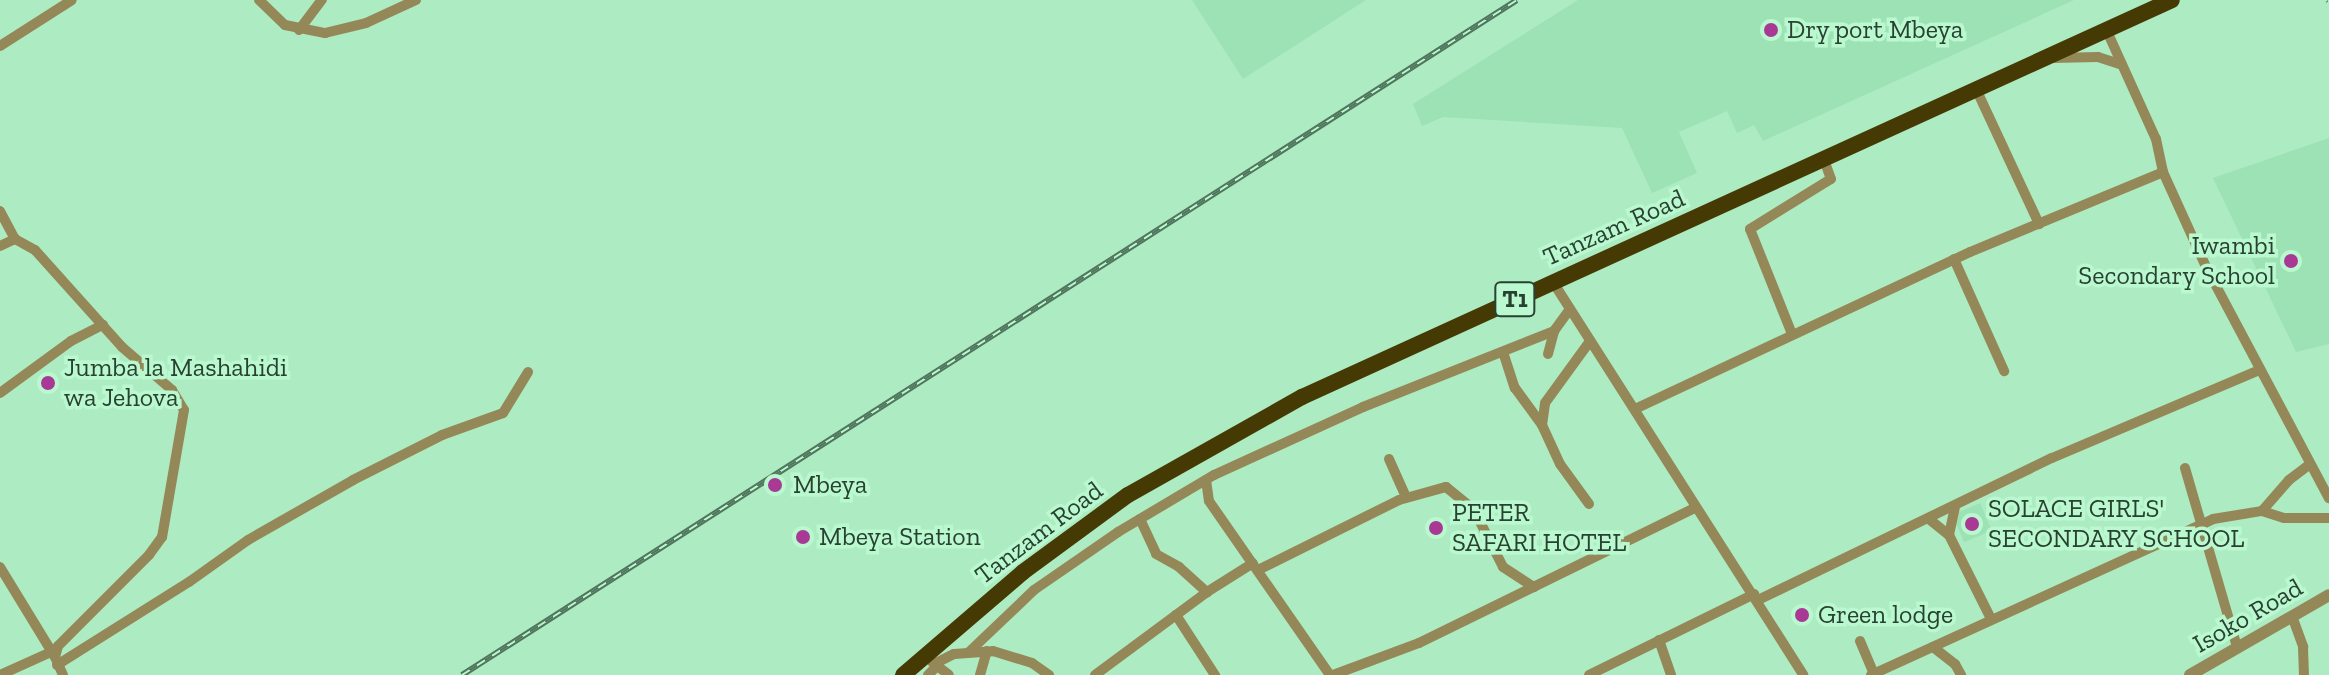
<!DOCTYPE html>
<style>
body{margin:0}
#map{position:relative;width:2329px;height:675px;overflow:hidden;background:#adebc2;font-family:"Zilla Slab",serif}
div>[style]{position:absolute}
.built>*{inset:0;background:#9de2b4;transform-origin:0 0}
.minor>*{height:10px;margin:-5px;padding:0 5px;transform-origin:5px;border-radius:5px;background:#958858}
.tertiary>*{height:12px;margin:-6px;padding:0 6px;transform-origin:6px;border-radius:6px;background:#958858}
.trunk>*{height:16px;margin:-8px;padding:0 8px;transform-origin:8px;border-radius:8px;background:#463a04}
.rail>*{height:6px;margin-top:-3px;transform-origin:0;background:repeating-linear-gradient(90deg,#baf9cf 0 9px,#50755d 0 18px);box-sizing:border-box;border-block:2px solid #50755d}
.dots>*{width:22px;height:22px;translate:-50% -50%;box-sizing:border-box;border:4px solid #baf9cf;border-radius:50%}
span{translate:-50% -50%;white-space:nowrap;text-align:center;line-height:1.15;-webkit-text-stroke:7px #baf9cf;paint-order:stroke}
.shield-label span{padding:2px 6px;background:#baf9cf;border:2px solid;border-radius:6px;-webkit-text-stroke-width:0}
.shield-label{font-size:24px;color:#284131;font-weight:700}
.poi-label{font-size:26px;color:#284131}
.left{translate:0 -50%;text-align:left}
.right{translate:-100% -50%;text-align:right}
.street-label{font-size:26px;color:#284131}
</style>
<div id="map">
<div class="built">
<i style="clip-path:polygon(1192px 0,1366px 0,1243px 79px)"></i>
<i style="clip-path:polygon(1578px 0,2074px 0,1763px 141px,1754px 125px,1737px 133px,1727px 111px,1679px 132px,1697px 173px,1652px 193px,1622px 128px,1443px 117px,1422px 126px,1413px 104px)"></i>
<i style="clip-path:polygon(2329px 138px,2329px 344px,2296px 352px,2213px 178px)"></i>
<i style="left:1980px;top:503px;width:30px;height:30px;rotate:67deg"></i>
</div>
<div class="minor">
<i style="left:259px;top:0;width:36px;rotate:44deg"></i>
<i style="left:285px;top:25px;width:41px;rotate:11.3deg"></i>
<i style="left:325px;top:33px;width:42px;rotate:-13.7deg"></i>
<i style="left:366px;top:23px;width:55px;rotate:-24.7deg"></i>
<i style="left:2106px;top:29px;width:121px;rotate:65.6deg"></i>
<i style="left:2156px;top:139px;width:34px;rotate:78deg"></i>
<i style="left:2163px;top:172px;width:104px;rotate:65.6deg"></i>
<i style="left:2206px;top:267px;width:262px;rotate:62deg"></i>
<i style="left:299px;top:30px;width:38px;rotate:-53deg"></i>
<i style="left:0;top:46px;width:85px;rotate:-32.6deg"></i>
<i style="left:2053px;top:58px;width:45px;rotate:-1.3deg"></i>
<i style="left:2098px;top:57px;width:25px;rotate:18deg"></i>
<i style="left:1977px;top:91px;width:147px;rotate:65deg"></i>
<i style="left:0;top:211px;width:32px;rotate:62deg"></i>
<i style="left:15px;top:239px;width:23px;rotate:29deg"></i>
<i style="left:35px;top:250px;width:130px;rotate:48.1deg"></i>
<i style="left:122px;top:347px;width:66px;rotate:40.7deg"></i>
<i style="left:172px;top:390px;width:23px;rotate:59deg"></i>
<i style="left:184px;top:410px;width:129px;rotate:99.8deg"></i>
<i style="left:162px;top:537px;width:22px;rotate:126deg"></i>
<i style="left:149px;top:555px;width:129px;rotate:135deg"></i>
<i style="left:58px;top:646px;width:11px;rotate:105deg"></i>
<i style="left:55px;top:657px;width:20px;rotate:66deg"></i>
<i style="left:0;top:246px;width:17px;rotate:-25deg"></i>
<i style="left:1954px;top:259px;width:123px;rotate:65.9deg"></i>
<i style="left:1553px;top:282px;width:466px;rotate:57.5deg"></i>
<i style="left:1792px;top:334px;width:113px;rotate:-111.8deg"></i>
<i style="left:1750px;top:229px;width:95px;rotate:-31.7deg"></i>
<i style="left:1831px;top:179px;width:20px;rotate:-110deg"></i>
<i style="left:1503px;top:352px;width:38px;rotate:72deg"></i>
<i style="left:1515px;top:388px;width:46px;rotate:53.9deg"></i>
<i style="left:1548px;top:354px;width:24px;rotate:-75deg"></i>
<i style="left:0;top:393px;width:88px;rotate:-36.2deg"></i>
<i style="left:71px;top:341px;width:36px;rotate:-27deg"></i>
<i style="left:1635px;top:409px;width:370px;rotate:-25.1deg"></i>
<i style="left:1970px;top:252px;width:209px;rotate:-22.5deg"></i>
<i style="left:1389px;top:459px;width:42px;rotate:65.9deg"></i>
<i style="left:2185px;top:468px;width:186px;rotate:73.8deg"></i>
<i style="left:1206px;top:480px;width:21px;rotate:82deg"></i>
<i style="left:1209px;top:501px;width:212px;rotate:55.2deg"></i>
<i style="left:1589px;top:504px;width:49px;rotate:-125.9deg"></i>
<i style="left:1560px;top:464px;width:43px;rotate:-114.8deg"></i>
<i style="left:1542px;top:425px;width:22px;rotate:-82deg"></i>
<i style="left:1545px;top:403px;width:77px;rotate:-54deg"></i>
<i style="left:2262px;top:511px;width:23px;rotate:18deg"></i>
<i style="left:2284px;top:518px;width:45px"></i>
<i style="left:1140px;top:519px;width:38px;rotate:65deg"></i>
<i style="left:1156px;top:554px;width:26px;rotate:29deg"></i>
<i style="left:1179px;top:567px;width:38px;rotate:42deg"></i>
<i style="left:1929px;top:519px;width:26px;rotate:39deg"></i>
<i style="left:1949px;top:535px;width:94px;rotate:63.4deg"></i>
<i style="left:1949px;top:535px;width:30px;rotate:-78deg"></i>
<i style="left:0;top:567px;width:105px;rotate:58.6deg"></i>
<i style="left:1258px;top:570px;width:157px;rotate:-26.4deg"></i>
<i style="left:1399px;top:500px;width:49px;rotate:-15.5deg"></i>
<i style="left:1446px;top:487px;width:36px;rotate:39deg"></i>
<i style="left:1474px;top:510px;width:64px;rotate:63deg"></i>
<i style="left:1503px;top:567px;width:37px;rotate:33deg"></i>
<i style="left:1758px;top:600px;width:326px;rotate:-25.8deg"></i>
<i style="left:2052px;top:458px;width:225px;rotate:-23deg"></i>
<i style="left:1176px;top:615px;width:72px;rotate:57deg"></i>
<i style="left:2292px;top:616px;width:33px;rotate:70deg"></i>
<i style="left:2303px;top:647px;width:28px;rotate:88deg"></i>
<i style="left:1659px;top:640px;width:37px;rotate:71deg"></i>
<i style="left:1860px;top:641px;width:36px;rotate:67deg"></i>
<i style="left:1933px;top:647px;width:28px;rotate:38deg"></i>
<i style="left:1955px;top:664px;width:13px;rotate:61deg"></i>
<i style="left:969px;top:652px;width:90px;rotate:-43.6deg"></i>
<i style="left:1034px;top:590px;width:102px;rotate:-34.6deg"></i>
<i style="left:1118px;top:532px;width:112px;rotate:-30.7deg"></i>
<i style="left:1214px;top:475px;width:164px;rotate:-24.5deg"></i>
<i style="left:1363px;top:407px;width:206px;rotate:-21.7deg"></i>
<i style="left:1554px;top:331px;width:27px;rotate:-54deg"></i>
<i style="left:932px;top:662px;width:21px;rotate:37deg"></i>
<i style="left:936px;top:663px;width:20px;rotate:-27deg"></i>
<i style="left:954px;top:654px;width:39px;rotate:-4deg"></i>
<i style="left:993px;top:651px;width:41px;rotate:17.1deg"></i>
<i style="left:1032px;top:663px;width:21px;rotate:35deg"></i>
<i style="left:57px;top:665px;width:156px;rotate:-32.2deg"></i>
<i style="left:189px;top:582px;width:72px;rotate:-35.4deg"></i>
<i style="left:248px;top:540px;width:121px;rotate:-29.7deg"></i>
<i style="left:353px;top:480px;width:100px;rotate:-26.8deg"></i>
<i style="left:442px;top:435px;width:65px;rotate:-19.8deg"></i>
<i style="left:503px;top:413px;width:48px;rotate:-58.6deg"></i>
<i style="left:0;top:675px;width:56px;rotate:-24.3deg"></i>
<i style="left:928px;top:675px;width:14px;rotate:-45deg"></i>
<i style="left:980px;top:675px;width:25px;rotate:-74deg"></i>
<i style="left:1095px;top:675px;width:139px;rotate:-36.5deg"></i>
<i style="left:1207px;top:592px;width:54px;rotate:-32.2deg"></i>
<i style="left:1333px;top:675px;width:92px;rotate:-20.4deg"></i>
<i style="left:1419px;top:643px;width:307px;rotate:-26.1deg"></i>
<i style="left:1589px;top:675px;width:184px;rotate:-26.1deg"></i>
<i style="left:1871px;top:675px;width:376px;rotate:-24.5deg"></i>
<i style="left:2213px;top:519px;width:50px;rotate:-9.3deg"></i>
<i style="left:2262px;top:511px;width:41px;rotate:-48.9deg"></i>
<i style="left:2289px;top:480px;width:26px;rotate:-37deg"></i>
</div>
<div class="tertiary">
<i style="left:2190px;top:675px;width:160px;rotate:-29.9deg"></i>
</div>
<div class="trunk">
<i style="left:903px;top:675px;width:158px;rotate:-40.6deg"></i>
<i style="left:1023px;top:572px;width:130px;rotate:-36.3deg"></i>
<i style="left:1128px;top:495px;width:200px;rotate:-29.4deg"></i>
<i style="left:1302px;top:397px;width:956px;rotate:-24.53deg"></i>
</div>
<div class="rail">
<i style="left:2328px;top:0;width:1px;rotate:45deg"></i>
<i style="left:462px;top:675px;width:1252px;rotate:-32.61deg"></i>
</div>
<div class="dots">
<i style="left:1771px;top:30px;background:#a83995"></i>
<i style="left:2291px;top:261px;background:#a83995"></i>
<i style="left:48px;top:383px;background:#a83995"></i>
<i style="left:775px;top:485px;background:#a83995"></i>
<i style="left:1972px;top:524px;background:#a83995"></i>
<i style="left:1436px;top:528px;background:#a83995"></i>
<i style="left:803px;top:537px;background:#a83995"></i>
<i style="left:1802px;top:615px;background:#a83995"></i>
</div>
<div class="shield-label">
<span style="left:1515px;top:299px">T1</span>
</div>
<div class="poi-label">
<span class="left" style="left:1787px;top:30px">Dry port Mbeya</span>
<span class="right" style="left:2275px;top:261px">Iwambi<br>Secondary School</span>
<span class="left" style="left:64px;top:383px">Jumba la Mashahidi<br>wa Jehova</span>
<span class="left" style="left:793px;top:485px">Mbeya</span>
<span class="left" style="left:1988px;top:524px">SOLACE GIRLS'<br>SECONDARY SCHOOL</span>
<span class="left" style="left:1452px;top:528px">PETER<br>SAFARI HOTEL</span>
<span class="left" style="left:819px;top:537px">Mbeya Station</span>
<span class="left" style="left:1818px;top:615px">Green lodge</span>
</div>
<div class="street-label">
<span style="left:1614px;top:228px;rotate:-24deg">Tanzam Road</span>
<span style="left:1039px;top:533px;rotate:-37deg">Tanzam Road</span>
<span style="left:2248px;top:616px;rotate:-30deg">Isoko Road</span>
</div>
</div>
